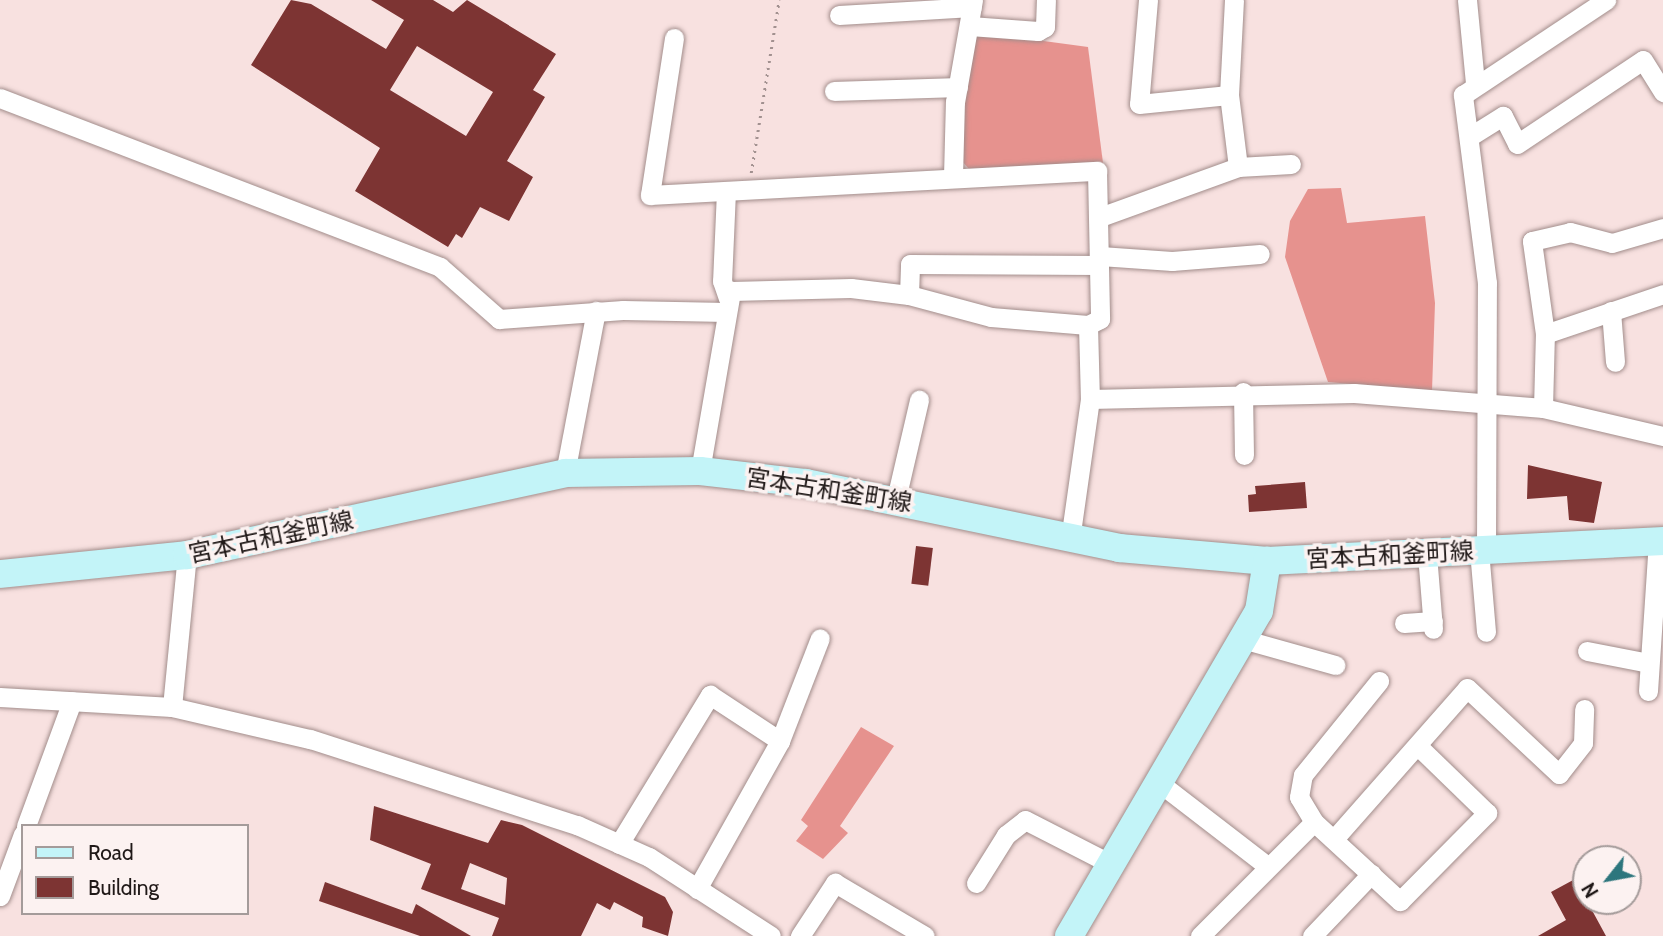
<!DOCTYPE html>
<meta charset="utf-8">
<style>
body{margin:0}
#map{position:relative;width:1663px;height:936px;overflow:hidden;background:#f8e1e0;font-family:Cabin,"Noto Sans JP",sans-serif}
div>[style]{position:absolute}
.forest>*{inset:0;background:#e6928e}
.building>*{inset:0;background:#7d3433;transform-origin:0 0}
.path>*{height:2.5px;margin-top:-1.25px;transform-origin:0;background:repeating-linear-gradient(90deg,#a29190 0 2px,transparent 0 7px)}
.roads{filter:drop-shadow(0 0 2px #a28d8b) drop-shadow(0 0 2px #a28d8b)}
.street>*{height:19px;margin:-9.5px;padding:0 9.5px;transform-origin:9.5px;border-radius:9.5px;background:#fff}
.secondary>*{height:28px;margin:-14px;padding:0 14px;transform-origin:14px;border-radius:14px;background:#c3f4f8}
span{translate:-50% -50%;white-space:nowrap;text-align:center;line-height:1.15;-webkit-text-stroke:7px #fcf2f1;paint-order:stroke}
.street-label{font-size:24px;color:#201918}
.legend{position:absolute;left:21px;top:824px;width:228px;height:91px;box-sizing:border-box;background:#fcf2f1;border:2px solid #a49b9a;margin:0;padding:9px 12px;list-style:none;font-size:21px;color:#201918}
.legend li{display:flex;align-items:center;gap:14px;height:35px}
.legend b{width:35px;border:2px solid #a49b9a}
.north{position:absolute;left:1572px;top:845px;width:70px;height:70px;box-sizing:border-box;background:#fcf2f1;border:2px solid #a49b9a;border-radius:50%;rotate:239deg;font-size:19px;font-weight:700;line-height:28px;text-align:center;color:#201918}
.north::after{content:'';display:block;margin:auto;width:24px;height:32px;background:#2d767d;clip-path:polygon(50% 0,100% 100%,50% 72%,0 100%)}
</style>
<div id="map">
<div class="forest">
<i style="clip-path:polygon(977px 32px,1088px 47px,1103px 163px,969px 169px,961px 160px,962px 102px)"></i>
<i style="clip-path:polygon(1341px 188px,1347px 223px,1425px 216px,1435px 303px,1432px 391px,1328px 382px,1285px 257px,1290px 221px,1308px 189px)"></i>
<i style="clip-path:polygon(861px 727px,894px 746px,840px 826px,848px 833px,823px 859px,796px 841px,808px 826px,801px 820px)"></i>
</div>
<div class="building">
<i style="clip-path:polygon(evenodd,291px 0,311px 4px,386px 49px,404px 20px,371px 0,433px 0,453px 12px,467px 0,556px 54px,533px 90px,545px 97px,507px 161px,533px 177px,509px 221px,480px 207px,462px 238px,456px 234px,448px 247px,355px 191px,380px 148px,251px 65px,291px 0,417px 46px,493px 92px,466px 136px,390px 90px,417px 46px)"></i>
<i style="clip-path:polygon(1528px 465px,1602px 482px,1594px 523px,1569px 520px,1567px 496px,1527px 499px)"></i>
<i style="clip-path:polygon(1305px 482px,1307px 508px,1249px 512px,1248px 495px,1256px 494px,1255px 486px)"></i>
<i style="left:916px;top:546px;width:17px;height:38px;rotate:7deg"></i>
<i style="clip-path:polygon(evenodd,374px 806px,488px 843px,501px 820px,522px 825px,665px 897px,673px 912px,668px 936px,642px 927px,643px 917px,614px 902px,610px 910px,597px 903px,581px 936px,492px 936px,499px 918px,421px 889px,431px 864px,370px 840px,374px 806px,470px 863px,507px 878px,505px 905px,461px 889px,470px 863px)"></i>
<i style="clip-path:polygon(1575px 879px,1606px 936px,1538px 936px,1566px 920px,1551px 892px)"></i>
<i style="clip-path:polygon(325px 882px,412px 914px,416px 904px,471px 936px,420px 936px,319px 901px)"></i>
</div>
<div class="path">
<i style="left:751px;top:173px;width:175px;rotate:-80.8deg"></i>
</div>
<div class="roads">
<div class="street">
<i style="left:1148px;top:0;width:104px;rotate:94.9deg"></i>
<i style="left:1139px;top:104px;width:90px;rotate:-5.7deg"></i>
<i style="left:1467px;top:0;width:83px;rotate:84.5deg"></i>
<i style="left:839px;top:15px;width:133px;rotate:-3.4deg"></i>
<i style="left:970px;top:26px;width:68px;rotate:4.2deg"></i>
<i style="left:1038px;top:31px;width:8px;rotate:-30deg"></i>
<i style="left:1045px;top:27px;width:27px;rotate:-88deg"></i>
<i style="left:674px;top:38px;width:159px;rotate:98.7deg"></i>
<i style="left:650px;top:195px;width:448px;rotate:-3.1deg"></i>
<i style="left:1097px;top:171px;width:148px;rotate:88.8deg"></i>
<i style="left:1100px;top:319px;width:13px;rotate:153deg"></i>
<i style="left:1088px;top:325px;width:74px;rotate:88.5deg"></i>
<i style="left:1090px;top:399px;width:141px;rotate:98.1deg"></i>
<i style="left:834px;top:91px;width:124px;rotate:-1.8deg"></i>
<i style="left:0;top:98px;width:471px;rotate:21deg"></i>
<i style="left:440px;top:267px;width:79px;rotate:41.4deg"></i>
<i style="left:499px;top:319px;width:124px;rotate:-4.2deg"></i>
<i style="left:623px;top:310px;width:104px;rotate:1.1deg"></i>
<i style="left:1469px;top:137px;width:40px;rotate:-32deg"></i>
<i style="left:1503px;top:116px;width:31px;rotate:63deg"></i>
<i style="left:1517px;top:144px;width:151px;rotate:-33.7deg"></i>
<i style="left:1643px;top:60px;width:38px;rotate:58deg"></i>
<i style="left:1238px;top:167px;width:53px;rotate:-3.2deg"></i>
<i style="left:953px;top:176px;width:74px;rotate:-88.5deg"></i>
<i style="left:955px;top:102px;width:104px;rotate:-80deg"></i>
<i style="left:726px;top:191px;width:90px;rotate:92.5deg"></i>
<i style="left:722px;top:281px;width:18px;rotate:71deg"></i>
<i style="left:1100px;top:217px;width:147px;rotate:-19.9deg"></i>
<i style="left:1238px;top:167px;width:73px;rotate:-97.1deg"></i>
<i style="left:1229px;top:95px;width:95px;rotate:-87deg"></i>
<i style="left:1100px;top:256px;width:72px;rotate:4deg"></i>
<i style="left:1172px;top:261px;width:88px;rotate:-4.5deg"></i>
<i style="left:909px;top:295px;width:31px;rotate:-88deg"></i>
<i style="left:910px;top:264px;width:189px;rotate:0.3deg"></i>
<i style="left:1611px;top:311px;width:51px;rotate:85.5deg"></i>
<i style="left:1545px;top:334px;width:125px;rotate:-18.7deg"></i>
<i style="left:1243px;top:392px;width:63px;rotate:89.1deg"></i>
<i style="left:1090px;top:399px;width:264px;rotate:-1.3deg"></i>
<i style="left:1354px;top:393px;width:190px;rotate:4.5deg"></i>
<i style="left:1543px;top:408px;width:123px;rotate:13.1deg"></i>
<i style="left:1543px;top:408px;width:74px;rotate:-88.5deg"></i>
<i style="left:1545px;top:334px;width:94px;rotate:-98deg"></i>
<i style="left:1532px;top:241px;width:39px;rotate:-13deg"></i>
<i style="left:1570px;top:232px;width:43px;rotate:14.7deg"></i>
<i style="left:1612px;top:243px;width:53px;rotate:-16.4deg"></i>
<i style="left:700px;top:471px;width:183px;rotate:-80.2deg"></i>
<i style="left:731px;top:291px;width:120px;rotate:-1.4deg"></i>
<i style="left:851px;top:288px;width:58px;rotate:6.9deg"></i>
<i style="left:909px;top:295px;width:85px;rotate:15deg"></i>
<i style="left:991px;top:317px;width:97px;rotate:4.7deg"></i>
<i style="left:565px;top:473px;width:165px;rotate:-79.2deg"></i>
<i style="left:896px;top:499px;width:102px;rotate:-76.9deg"></i>
<i style="left:1479px;top:550px;width:82px;rotate:85.1deg"></i>
<i style="left:1486px;top:550px;width:267px;rotate:-89.8deg"></i>
<i style="left:1487px;top:283px;width:190px;rotate:-97.3deg"></i>
<i style="left:1463px;top:95px;width:172px;rotate:-33.6deg"></i>
<i style="left:1427px;top:554px;width:75px;rotate:85.4deg"></i>
<i style="left:1404px;top:623px;width:29px;rotate:-4deg"></i>
<i style="left:1242px;top:639px;width:97px;rotate:15.6deg"></i>
<i style="left:1587px;top:651px;width:63px;rotate:11deg"></i>
<i style="left:1648px;top:691px;width:151px;rotate:-86.2deg"></i>
<i style="left:0;top:697px;width:172px;rotate:3.3deg"></i>
<i style="left:172px;top:707px;width:142px;rotate:13.1deg"></i>
<i style="left:310px;top:739px;width:281px;rotate:17.9deg"></i>
<i style="left:577px;top:825px;width:79px;rotate:24deg"></i>
<i style="left:649px;top:857px;width:145px;rotate:32.9deg"></i>
<i style="left:172px;top:707px;width:153px;rotate:-84.4deg"></i>
<i style="left:1157px;top:781px;width:138px;rotate:37.6deg"></i>
<i style="left:1314px;top:822px;width:29px;rotate:-121deg"></i>
<i style="left:1299px;top:797px;width:22px;rotate:-80deg"></i>
<i style="left:1303px;top:775px;width:121px;rotate:-51deg"></i>
<i style="left:26px;top:826px;width:133px;rotate:-69.8deg"></i>
<i style="left:1334px;top:839px;width:201px;rotate:-48.6deg"></i>
<i style="left:1467px;top:688px;width:126px;rotate:43.1deg"></i>
<i style="left:1559px;top:774px;width:39px;rotate:-52deg"></i>
<i style="left:1583px;top:743px;width:34px;rotate:-88deg"></i>
<i style="left:619px;top:844px;width:175px;rotate:-58.6deg"></i>
<i style="left:710px;top:695px;width:84px;rotate:33.3deg"></i>
<i style="left:976px;top:883px;width:57px;rotate:-58deg"></i>
<i style="left:1006px;top:835px;width:24px;rotate:-38deg"></i>
<i style="left:1025px;top:820px;width:97px;rotate:27.1deg"></i>
<i style="left:697px;top:889px;width:170px;rotate:-60.7deg"></i>
<i style="left:780px;top:741px;width:110px;rotate:-68.8deg"></i>
<i style="left:0;top:896px;width:66px;rotate:-69.6deg"></i>
<i style="left:800px;top:936px;width:64px;rotate:-56.6deg"></i>
<i style="left:835px;top:883px;width:104px;rotate:30.5deg"></i>
<i style="left:1200px;top:936px;width:161px;rotate:-45deg"></i>
<i style="left:1314px;top:822px;width:117px;rotate:42.6deg"></i>
<i style="left:1400px;top:901px;width:124px;rotate:-45.3deg"></i>
<i style="left:1487px;top:813px;width:95px;rotate:-135.9deg"></i>
<i style="left:1312px;top:936px;width:86px;rotate:-46.4deg"></i>
</div>
<div class="secondary">
<i style="left:0;top:574px;width:188px;rotate:-5.8deg"></i>
<i style="left:187px;top:555px;width:387px;rotate:-12.2deg"></i>
<i style="left:565px;top:473px;width:135px;rotate:-0.8deg"></i>
<i style="left:700px;top:471px;width:107px;rotate:6.5deg"></i>
<i style="left:806px;top:483px;width:320px;rotate:11.7deg"></i>
<i style="left:1119px;top:548px;width:149px;rotate:5deg"></i>
<i style="left:1267px;top:561px;width:397px;rotate:-2.9deg"></i>
<i style="left:1069px;top:936px;width:376px;rotate:-59.7deg"></i>
<i style="left:1259px;top:611px;width:51px;rotate:-80.9deg"></i>
</div>
</div>
<div class="street-label">
<span style="left:829px;top:490px;rotate:9deg">宮本古和釜町線</span>
<span style="left:271px;top:537px;rotate:-12deg">宮本古和釜町線</span>
<span style="left:1390px;top:555px;rotate:-3deg">宮本古和釜町線</span>
</div>
<ul class="legend">
<li><b style="height:9px;background:#c3f4f8"></b>Road</li>
<li><b style="height:19px;background:#7d3433"></b>Building</li>
</ul>
<div class="north">N</div>
</div>
